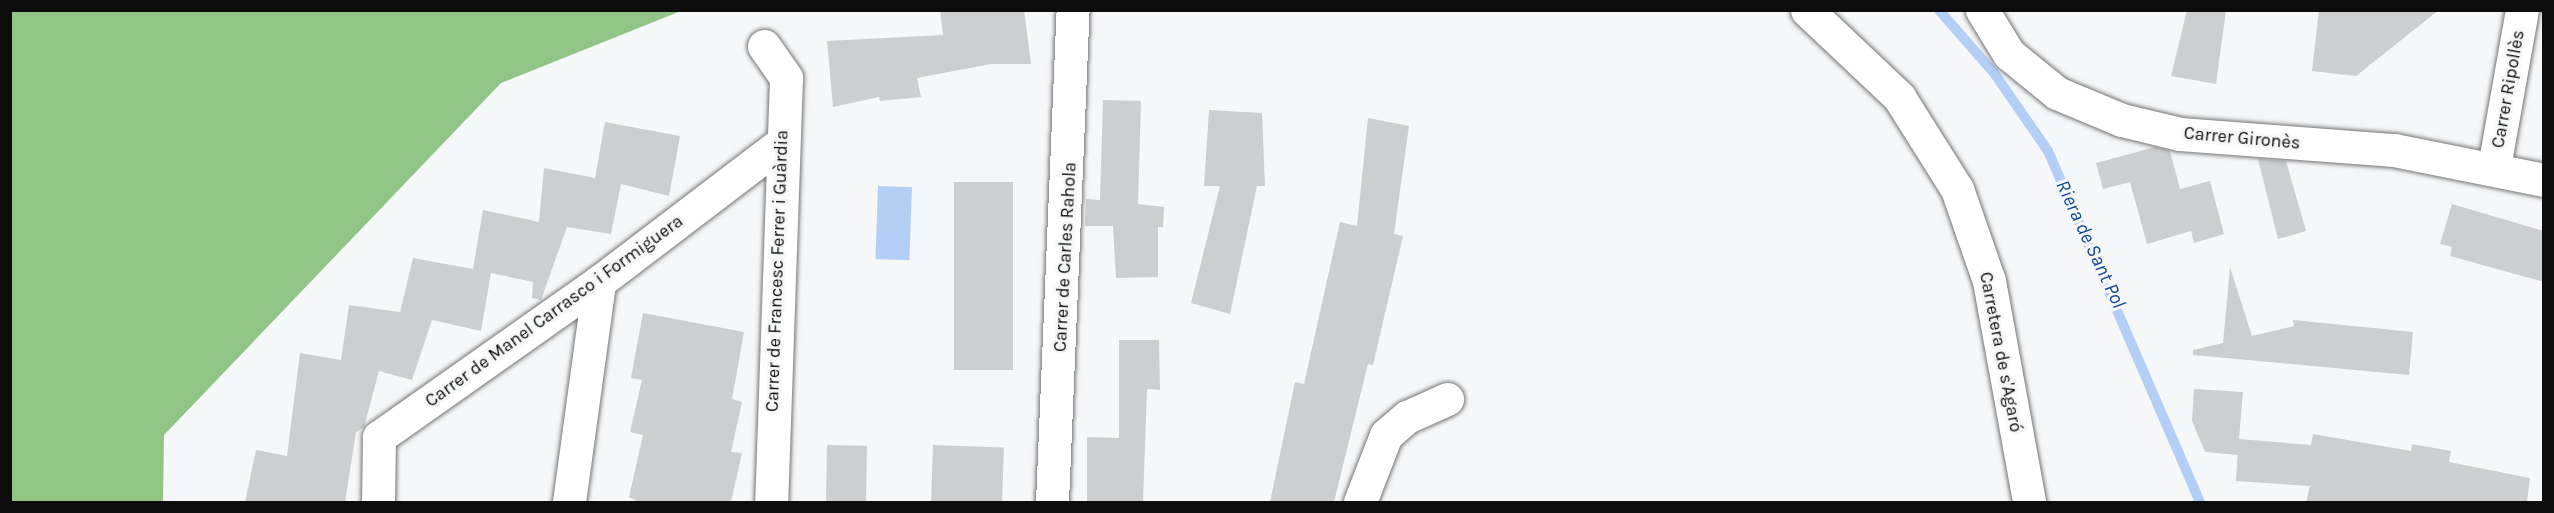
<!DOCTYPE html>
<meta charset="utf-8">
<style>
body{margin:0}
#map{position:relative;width:2554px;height:513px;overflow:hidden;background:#f6f7f9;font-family:Karla,sans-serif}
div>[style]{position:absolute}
.forest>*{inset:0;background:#91c586}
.water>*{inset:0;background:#b4cff5;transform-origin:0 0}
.stream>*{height:10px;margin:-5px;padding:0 5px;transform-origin:5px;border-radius:5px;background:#b4cff5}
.building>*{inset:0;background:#cdced0;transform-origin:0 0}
.roads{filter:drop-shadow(0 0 2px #747576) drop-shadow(0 0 2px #747576)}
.street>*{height:33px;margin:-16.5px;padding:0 16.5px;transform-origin:16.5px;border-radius:16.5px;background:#fff}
.secondary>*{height:33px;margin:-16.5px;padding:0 16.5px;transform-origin:16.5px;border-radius:16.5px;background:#fff}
span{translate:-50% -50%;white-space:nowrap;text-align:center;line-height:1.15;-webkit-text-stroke:6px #f6f7f9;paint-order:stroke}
.street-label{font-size:18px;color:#0c0c0d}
.water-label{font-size:20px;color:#124891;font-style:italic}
.frame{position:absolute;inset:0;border:12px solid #0c0c0d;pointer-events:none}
</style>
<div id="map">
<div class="forest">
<i style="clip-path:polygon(10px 11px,11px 10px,681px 11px,501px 83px,164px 435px,163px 502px,11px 502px)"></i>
</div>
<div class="water">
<i style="left:878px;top:186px;width:34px;height:73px;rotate:2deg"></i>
</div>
<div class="stream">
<i style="left:1939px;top:10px;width:84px;rotate:48.9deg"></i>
<i style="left:1994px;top:73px;width:95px;rotate:55.3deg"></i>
<i style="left:2048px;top:151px;width:382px;rotate:66.6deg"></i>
</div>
<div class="building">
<i style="clip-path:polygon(940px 10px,1024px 10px,1031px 64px,991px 64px,917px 78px,921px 97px,880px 101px,879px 97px,833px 107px,827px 41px,943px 35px)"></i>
<i style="clip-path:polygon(2187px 10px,2226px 10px,2216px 84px,2171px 76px)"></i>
<i style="clip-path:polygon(2319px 10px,2439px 10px,2356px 76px,2312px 71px)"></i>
<i style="clip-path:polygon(1103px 100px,1141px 101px,1138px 204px,1164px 207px,1163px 227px,1158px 227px,1158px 277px,1116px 278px,1113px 226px,1085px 226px,1086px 199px,1100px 200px)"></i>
<i style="clip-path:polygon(1209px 110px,1262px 113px,1265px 186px,1257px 186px,1230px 314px,1191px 303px,1220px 186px,1204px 186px)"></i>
<i style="clip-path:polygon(1368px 118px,1409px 126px,1394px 234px,1403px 236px,1373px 365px,1368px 364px,1334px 502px,1270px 502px,1295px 382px,1304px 384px,1340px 222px,1357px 226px)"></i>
<i style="clip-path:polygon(605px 122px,680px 136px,669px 196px,621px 184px,611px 234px,567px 227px,541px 300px,532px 298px,533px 282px,491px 273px,481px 331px,432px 320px,412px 380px,379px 371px,364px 427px,356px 432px,345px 502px,245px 502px,256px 450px,287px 456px,300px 353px,341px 360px,349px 305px,400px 312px,413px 258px,473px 269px,483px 210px,539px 222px,544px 168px,595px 178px)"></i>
<i style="clip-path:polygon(2155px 147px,2170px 151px,2180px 189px,2210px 181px,2224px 234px,2194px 243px,2191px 231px,2147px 244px,2130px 182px,2103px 189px,2096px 163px)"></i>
<i style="clip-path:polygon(2258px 159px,2286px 161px,2306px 231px,2278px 239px)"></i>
<i style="left:954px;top:182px;width:59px;height:188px"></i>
<i style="clip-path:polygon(2452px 204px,2544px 231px,2544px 282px,2450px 256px,2452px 247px,2440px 244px)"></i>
<i style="clip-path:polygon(2230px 267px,2252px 336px,2294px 326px,2293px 320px,2413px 332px,2409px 375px,2193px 355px,2193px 350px,2223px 343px)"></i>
<i style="clip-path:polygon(643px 313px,744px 332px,732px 399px,742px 402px,731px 452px,742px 453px,731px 502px,638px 502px,629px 497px,643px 435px,630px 432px,642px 380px,631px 378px)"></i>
<i style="clip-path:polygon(1119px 340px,1159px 340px,1160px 390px,1147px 389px,1143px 502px,1087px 502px,1087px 437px,1119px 438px)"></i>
<i style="clip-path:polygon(2194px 389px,2243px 392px,2239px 439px,2311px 445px,2313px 434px,2411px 451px,2412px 444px,2451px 451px,2449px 462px,2530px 478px,2527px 502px,2306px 502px,2310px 486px,2236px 481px,2238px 447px,2238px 455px,2205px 452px,2192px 421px)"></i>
<i style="left:827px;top:445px;width:40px;height:57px;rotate:1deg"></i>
<i style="left:933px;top:445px;width:71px;height:57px;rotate:2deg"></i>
</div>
<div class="roads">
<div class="street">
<i style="left:1982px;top:10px;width:52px;rotate:58.5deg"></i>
<i style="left:2009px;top:54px;width:62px;rotate:39.1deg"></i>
<i style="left:2057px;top:93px;width:70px;rotate:22.6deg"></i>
<i style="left:2122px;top:120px;width:60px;rotate:13.6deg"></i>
<i style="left:2180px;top:134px;width:215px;rotate:4.3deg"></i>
<i style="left:2394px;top:150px;width:153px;rotate:11.3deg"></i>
<i style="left:764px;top:46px;width:39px;rotate:55deg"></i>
<i style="left:786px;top:78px;width:424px;rotate:92deg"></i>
<i style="left:2494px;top:167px;width:159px;rotate:-79.9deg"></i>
<i style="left:378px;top:502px;width:65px;rotate:-89.1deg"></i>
<i style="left:379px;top:437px;width:269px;rotate:-35.2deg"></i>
<i style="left:599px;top:282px;width:228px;rotate:-37.3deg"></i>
<i style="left:569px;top:502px;width:222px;rotate:-82.2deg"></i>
<i style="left:1052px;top:502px;width:492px;rotate:-87.6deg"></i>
<i style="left:1360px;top:502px;width:72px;rotate:-68.8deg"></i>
<i style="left:1386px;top:435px;width:28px;rotate:-41deg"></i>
<i style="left:1407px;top:417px;width:44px;rotate:-24.2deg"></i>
</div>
<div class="secondary">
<i style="left:1807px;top:10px;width:127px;rotate:43.4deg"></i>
<i style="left:1899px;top:97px;width:109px;rotate:57.8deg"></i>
<i style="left:1957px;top:189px;width:97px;rotate:70.8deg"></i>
<i style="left:1989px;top:281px;width:225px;rotate:79.7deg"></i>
</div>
</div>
<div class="street-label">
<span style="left:2508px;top:89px;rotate:-80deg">Carrer Ripollès</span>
<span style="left:2242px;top:138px;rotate:5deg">Carrer Gironès</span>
<span style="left:1065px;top:257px;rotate:-87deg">Carrer de Carles Rahola</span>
<span style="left:777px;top:271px;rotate:-88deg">Carrer de Francesc Ferrer i Guàrdia</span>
<span style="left:554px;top:311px;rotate:-36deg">Carrer de Manel Carrasco i Formiguera</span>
<span style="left:2001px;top:352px;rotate:79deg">Carretera de s'Agaró</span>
</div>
<div class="water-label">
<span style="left:2091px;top:244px;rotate:65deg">Riera de Sant Pol</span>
</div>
<div class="frame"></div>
</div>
